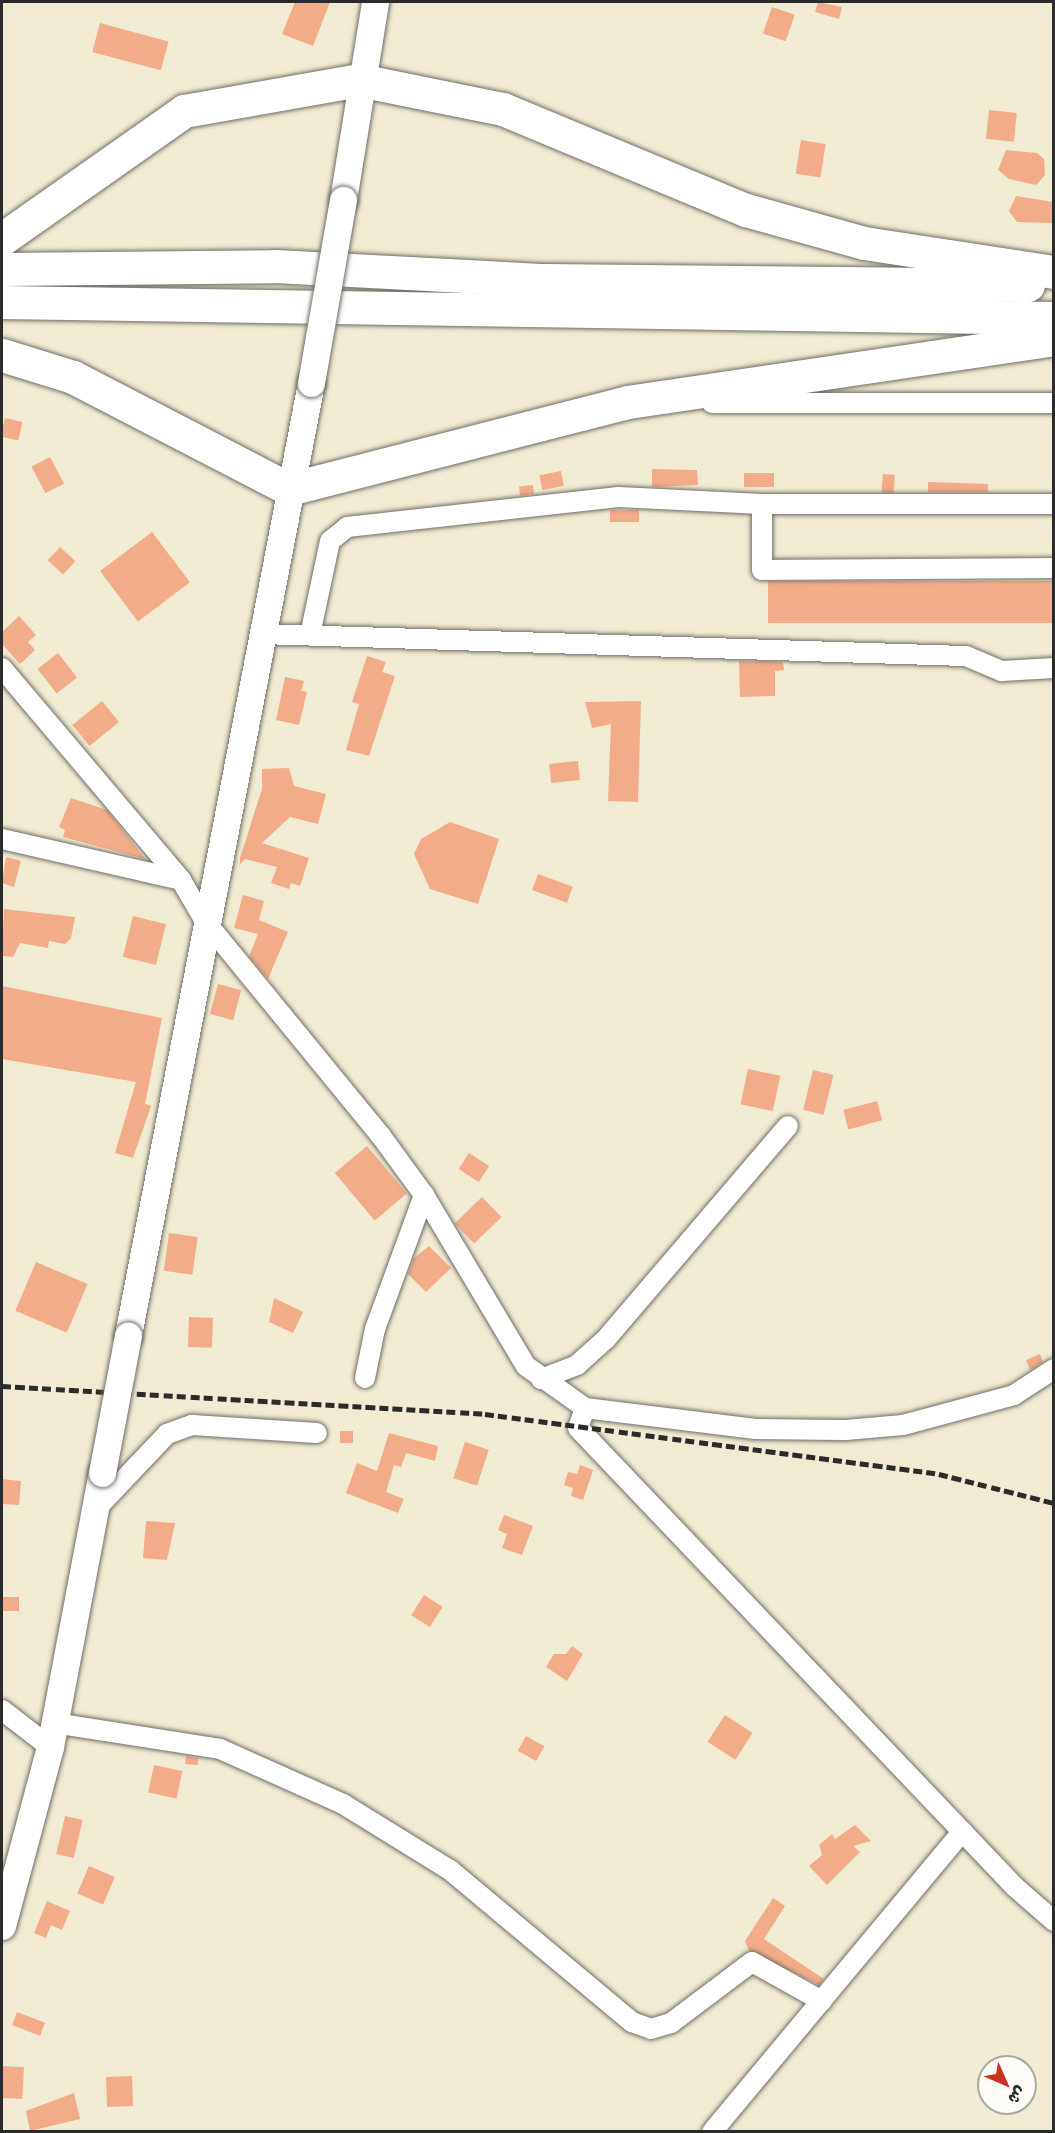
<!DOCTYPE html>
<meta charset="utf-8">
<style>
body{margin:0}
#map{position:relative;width:1055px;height:2133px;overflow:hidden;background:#f1ebd3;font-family:"Playpen Sans","Playpen Sans Arabic",sans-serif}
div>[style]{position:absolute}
.building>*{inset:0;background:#f3ac88;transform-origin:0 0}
.roads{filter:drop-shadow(0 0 2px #706e66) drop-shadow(0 0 2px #706e66)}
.street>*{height:20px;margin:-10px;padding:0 10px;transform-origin:10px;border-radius:10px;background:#fff}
.secondary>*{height:27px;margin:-13.5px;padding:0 13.5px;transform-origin:13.5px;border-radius:13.5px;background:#fff}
.highway>*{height:33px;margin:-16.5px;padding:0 16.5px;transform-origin:16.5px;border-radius:16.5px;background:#fff}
.rail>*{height:4.5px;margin-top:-2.25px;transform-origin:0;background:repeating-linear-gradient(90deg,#2b2b2b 0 9px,transparent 0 13.5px)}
.bridges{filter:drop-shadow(0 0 2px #706e66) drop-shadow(0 0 2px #706e66)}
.secondary-bridge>*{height:27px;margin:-13.5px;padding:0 13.5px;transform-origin:13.5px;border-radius:13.5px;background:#fff}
span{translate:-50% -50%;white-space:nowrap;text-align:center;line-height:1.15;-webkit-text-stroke:6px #fdfcf7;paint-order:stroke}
.frame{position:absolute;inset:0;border:3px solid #2b2b2b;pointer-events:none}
.north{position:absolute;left:977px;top:2055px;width:60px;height:60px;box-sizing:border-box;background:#fdfcf7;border:2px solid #a9a8a5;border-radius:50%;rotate:135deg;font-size:16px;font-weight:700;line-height:24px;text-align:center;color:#2b2b2b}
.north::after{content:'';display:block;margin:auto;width:21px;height:27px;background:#c8321e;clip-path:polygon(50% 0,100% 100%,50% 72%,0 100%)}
</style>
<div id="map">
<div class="building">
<i style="clip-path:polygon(295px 2px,330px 2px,313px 46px,282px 34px)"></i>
<i style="clip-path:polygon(818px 2px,842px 7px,839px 19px,815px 12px)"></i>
<i style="left:772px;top:7px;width:24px;height:28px;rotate:19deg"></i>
<i style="left:100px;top:23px;width:71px;height:30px;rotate:15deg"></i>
<i style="left:989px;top:110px;width:28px;height:29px;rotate:6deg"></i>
<i style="left:801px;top:140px;width:25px;height:34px;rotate:9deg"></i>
<i style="clip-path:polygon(1006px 150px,1037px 153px,1044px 159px,1045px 175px,1036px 185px,1009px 179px,998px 170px)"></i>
<i style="clip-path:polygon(1016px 196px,1053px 202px,1053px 223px,1017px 222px,1009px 211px)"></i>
<i style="left:5px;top:418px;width:18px;height:19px;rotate:13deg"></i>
<i style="left:50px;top:457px;width:30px;height:21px;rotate:62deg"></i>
<i style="clip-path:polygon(652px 469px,697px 470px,698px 485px,652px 487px)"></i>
<i style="left:561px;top:471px;width:15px;height:22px;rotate:79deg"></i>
<i style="left:744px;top:473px;width:30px;height:14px"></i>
<i style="left:883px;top:474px;width:12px;height:18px;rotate:5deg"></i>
<i style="clip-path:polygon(928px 482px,988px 484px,988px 492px,928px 492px)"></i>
<i style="left:533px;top:485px;width:9px;height:14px;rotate:84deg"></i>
<i style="left:610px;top:510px;width:29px;height:12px"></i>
<i style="left:152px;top:532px;width:63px;height:65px;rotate:53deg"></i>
<i style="left:60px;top:547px;width:21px;height:18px;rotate:43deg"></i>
<i style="left:1053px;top:581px;width:42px;height:285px;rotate:90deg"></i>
<i style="clip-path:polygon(19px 616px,36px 635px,28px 642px,35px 650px,20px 664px,2px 644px,2px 632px)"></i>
<i style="left:58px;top:653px;width:31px;height:26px;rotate:52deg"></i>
<i style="clip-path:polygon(367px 656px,386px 662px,382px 672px,395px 676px,369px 756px,346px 750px,359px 704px,352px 702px)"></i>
<i style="clip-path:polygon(739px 661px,783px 662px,784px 670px,775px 671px,775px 696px,740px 697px)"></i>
<i style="clip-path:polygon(285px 677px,304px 681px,301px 691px,307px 692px,299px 725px,276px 720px)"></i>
<i style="left:102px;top:701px;width:27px;height:38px;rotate:51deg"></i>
<i style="clip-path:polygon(641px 701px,638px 802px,608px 801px,611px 724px,592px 728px,585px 702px)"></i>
<i style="left:578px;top:761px;width:19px;height:29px;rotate:84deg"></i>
<i style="clip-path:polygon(289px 768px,294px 786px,326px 794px,318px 824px,290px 817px,262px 843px,309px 858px,300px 886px,291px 883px,289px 889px,271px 883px,277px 867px,245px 859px,240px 864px,240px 858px,262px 789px,262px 769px)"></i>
<i style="clip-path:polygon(71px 798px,107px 810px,145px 859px,63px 837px,65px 830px,59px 827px)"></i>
<i style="clip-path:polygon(450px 822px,499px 839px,478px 904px,430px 889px,414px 854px,421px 839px)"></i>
<i style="clip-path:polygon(6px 857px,21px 861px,14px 887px,2px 883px)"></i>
<i style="left:538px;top:874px;width:37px;height:17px;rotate:20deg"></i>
<i style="clip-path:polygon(243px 895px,264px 901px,259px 920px,288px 932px,268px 979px,249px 956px,258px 934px,234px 928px)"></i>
<i style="clip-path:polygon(4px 909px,75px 917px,71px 938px,65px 944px,49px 941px,48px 948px,20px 943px,13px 957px,2px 956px)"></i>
<i style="left:133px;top:916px;width:34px;height:42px;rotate:14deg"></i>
<i style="left:218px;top:984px;width:24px;height:31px;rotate:15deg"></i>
<i style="clip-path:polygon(2px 986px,162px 1018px,145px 1104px,151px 1106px,133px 1158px,115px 1153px,136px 1082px,2px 1059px)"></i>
<i style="left:748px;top:1069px;width:33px;height:36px;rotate:12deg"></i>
<i style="left:813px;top:1070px;width:21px;height:41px;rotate:14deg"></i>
<i style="left:877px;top:1101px;width:20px;height:35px;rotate:75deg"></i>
<i style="left:367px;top:1146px;width:62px;height:42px;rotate:50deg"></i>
<i style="left:469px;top:1153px;width:24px;height:19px;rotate:33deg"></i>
<i style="left:482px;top:1197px;width:28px;height:38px;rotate:46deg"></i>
<i style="left:169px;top:1233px;width:29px;height:38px;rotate:8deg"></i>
<i style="clip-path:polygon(429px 1246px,451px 1268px,426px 1292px,408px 1274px,414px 1258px)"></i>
<i style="left:36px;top:1262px;width:56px;height:53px;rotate:23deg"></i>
<i style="clip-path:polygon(274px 1298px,303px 1312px,293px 1333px,269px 1322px)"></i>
<i style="left:189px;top:1317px;width:24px;height:30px;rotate:2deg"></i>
<i style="clip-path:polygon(1040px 1354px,1043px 1362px,1030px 1370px,1026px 1360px)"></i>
<i style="left:340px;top:1431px;width:13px;height:12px"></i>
<i style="clip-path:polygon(389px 1433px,438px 1446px,435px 1461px,406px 1453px,401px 1467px,394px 1465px,386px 1492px,404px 1499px,398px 1513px,346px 1493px,357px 1463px,377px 1471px)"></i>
<i style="left:465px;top:1442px;width:25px;height:38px;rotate:18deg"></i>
<i style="clip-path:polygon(580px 1465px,593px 1470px,583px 1500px,571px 1496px,573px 1488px,564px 1485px,568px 1472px,577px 1474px)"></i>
<i style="clip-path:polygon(2px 1479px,21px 1481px,19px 1505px,2px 1504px)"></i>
<i style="clip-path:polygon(504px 1515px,533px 1526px,522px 1555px,502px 1548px,507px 1534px,498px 1530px)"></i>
<i style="clip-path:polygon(146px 1521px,175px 1523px,167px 1560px,143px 1558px)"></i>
<i style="left:424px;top:1595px;width:22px;height:24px;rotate:32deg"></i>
<i style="left:2px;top:1597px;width:17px;height:14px"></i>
<i style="clip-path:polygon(572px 1646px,583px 1654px,567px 1681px,546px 1667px,554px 1654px,566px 1654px)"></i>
<i style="left:725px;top:1715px;width:33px;height:32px;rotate:33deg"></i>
<i style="left:526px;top:1736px;width:21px;height:17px;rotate:29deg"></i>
<i style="clip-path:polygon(186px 1756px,198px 1758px,198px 1765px,185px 1764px)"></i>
<i style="left:154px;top:1765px;width:29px;height:28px;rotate:12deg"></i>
<i style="left:65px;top:1816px;width:18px;height:39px;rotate:13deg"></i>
<i style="clip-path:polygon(855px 1825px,871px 1841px,853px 1846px,860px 1852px,827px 1885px,809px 1866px,822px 1855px,819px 1845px,832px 1834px,835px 1839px)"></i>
<i style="left:89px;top:1866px;width:28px;height:30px;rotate:23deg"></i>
<i style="clip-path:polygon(773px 1898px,785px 1906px,764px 1939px,824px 1979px,819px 1985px,749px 1951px,745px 1941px)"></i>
<i style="clip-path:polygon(47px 1901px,70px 1911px,62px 1930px,51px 1925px,46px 1938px,34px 1933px)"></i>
<i style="left:17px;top:2012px;width:30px;height:14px;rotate:21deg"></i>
<i style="left:2px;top:2066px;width:22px;height:32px;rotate:3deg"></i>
<i style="left:132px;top:2076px;width:30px;height:26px;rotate:88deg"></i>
<i style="clip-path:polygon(74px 2093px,80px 2119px,30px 2131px,26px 2111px)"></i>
</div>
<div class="roads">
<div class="street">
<i style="left:712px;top:403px;width:342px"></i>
<i style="left:762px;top:504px;width:66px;rotate:90deg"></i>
<i style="left:762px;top:570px;width:292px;rotate:-0.4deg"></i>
<i style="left:261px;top:634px;width:705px;rotate:1.79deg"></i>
<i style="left:966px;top:656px;width:39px;rotate:23deg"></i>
<i style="left:1002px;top:671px;width:52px;rotate:-3.3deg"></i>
<i style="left:310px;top:635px;width:96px;rotate:-78deg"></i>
<i style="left:330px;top:541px;width:22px;rotate:-39deg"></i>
<i style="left:347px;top:527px;width:273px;rotate:-6.3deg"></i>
<i style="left:618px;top:497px;width:144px;rotate:2.8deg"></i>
<i style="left:762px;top:504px;width:292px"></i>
<i style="left:2px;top:668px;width:277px;rotate:49.8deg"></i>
<i style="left:181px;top:880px;width:48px;rotate:59.7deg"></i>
<i style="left:205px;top:921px;width:278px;rotate:50.7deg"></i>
<i style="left:381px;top:1136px;width:73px;rotate:53.9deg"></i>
<i style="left:424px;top:1195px;width:199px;rotate:59.2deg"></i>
<i style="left:526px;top:1366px;width:72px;rotate:35.4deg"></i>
<i style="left:585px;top:1408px;width:21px;rotate:109deg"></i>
<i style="left:578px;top:1428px;width:634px;rotate:46.41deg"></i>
<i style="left:1015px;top:1887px;width:52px;rotate:41.1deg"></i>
<i style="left:2px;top:839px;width:184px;rotate:12.9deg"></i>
<i style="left:365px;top:1378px;width:50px;rotate:-78.5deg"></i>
<i style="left:375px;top:1329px;width:143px;rotate:-69.9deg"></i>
<i style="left:541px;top:1379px;width:39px;rotate:-21deg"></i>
<i style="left:577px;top:1365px;width:39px;rotate:-42deg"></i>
<i style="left:606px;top:1339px;width:280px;rotate:-49.5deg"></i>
<i style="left:585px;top:1408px;width:172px;rotate:7deg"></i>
<i style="left:756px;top:1429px;width:90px;rotate:0.6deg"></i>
<i style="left:846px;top:1430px;width:57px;rotate:-5deg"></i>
<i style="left:903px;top:1425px;width:115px;rotate:-15.1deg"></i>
<i style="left:1014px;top:1395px;width:48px;rotate:-33deg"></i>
<i style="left:94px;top:1511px;width:106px;rotate:-46.5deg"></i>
<i style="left:167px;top:1434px;width:27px;rotate:-20deg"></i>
<i style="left:192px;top:1425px;width:125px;rotate:3.7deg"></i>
<i style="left:2px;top:1710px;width:61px;rotate:37.6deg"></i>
<i style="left:54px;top:1723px;width:168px;rotate:8.9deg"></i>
<i style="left:220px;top:1749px;width:135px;rotate:24.1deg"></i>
<i style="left:343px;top:1804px;width:126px;rotate:31.7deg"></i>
<i style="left:450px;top:1870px;width:237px;rotate:39.9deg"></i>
<i style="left:632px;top:2022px;width:20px;rotate:20deg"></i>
<i style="left:651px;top:2029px;width:21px;rotate:-17deg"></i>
<i style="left:671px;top:2023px;width:101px;rotate:-37deg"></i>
<i style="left:752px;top:1962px;width:80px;rotate:29.1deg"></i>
<i style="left:712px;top:2132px;width:391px;rotate:-50.2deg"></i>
</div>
<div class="secondary">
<i style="left:343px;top:200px;width:201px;rotate:-80.8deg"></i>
<i style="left:128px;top:1335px;width:969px;rotate:-79.12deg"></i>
<i style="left:2px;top:1926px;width:185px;rotate:-75deg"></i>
<i style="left:50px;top:1747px;width:279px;rotate:-79.3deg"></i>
</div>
<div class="highway">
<i style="left:2px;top:239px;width:223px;rotate:-35.1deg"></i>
<i style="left:184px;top:111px;width:178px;rotate:-10deg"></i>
<i style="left:359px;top:80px;width:147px;rotate:11.4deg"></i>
<i style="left:503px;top:109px;width:263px;rotate:22.6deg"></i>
<i style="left:746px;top:210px;width:123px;rotate:15.6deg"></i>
<i style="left:864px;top:243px;width:192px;rotate:8.7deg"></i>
<i style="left:2px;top:269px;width:273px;rotate:-0.6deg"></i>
<i style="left:275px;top:266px;width:270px;rotate:3deg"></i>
<i style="left:545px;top:280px;width:483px;rotate:0.6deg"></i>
<i style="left:2px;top:302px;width:1052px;rotate:0.87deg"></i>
<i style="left:2px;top:355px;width:74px;rotate:17.2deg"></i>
<i style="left:73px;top:377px;width:243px;rotate:27.4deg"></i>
<i style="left:289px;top:489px;width:350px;rotate:-14.4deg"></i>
<i style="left:628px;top:402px;width:431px;rotate:-8.4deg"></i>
</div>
</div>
<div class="rail">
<i style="left:2px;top:1386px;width:484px;rotate:3.3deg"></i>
<i style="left:485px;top:1414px;width:458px;rotate:7.5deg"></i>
<i style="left:939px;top:1474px;width:119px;rotate:14.2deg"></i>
</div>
<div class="bridges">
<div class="secondary-bridge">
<i style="left:311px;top:383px;width:186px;rotate:-80.1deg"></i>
<i style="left:102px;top:1473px;width:140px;rotate:-79.3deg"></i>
</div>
</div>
<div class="frame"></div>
<div class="north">ش</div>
</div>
